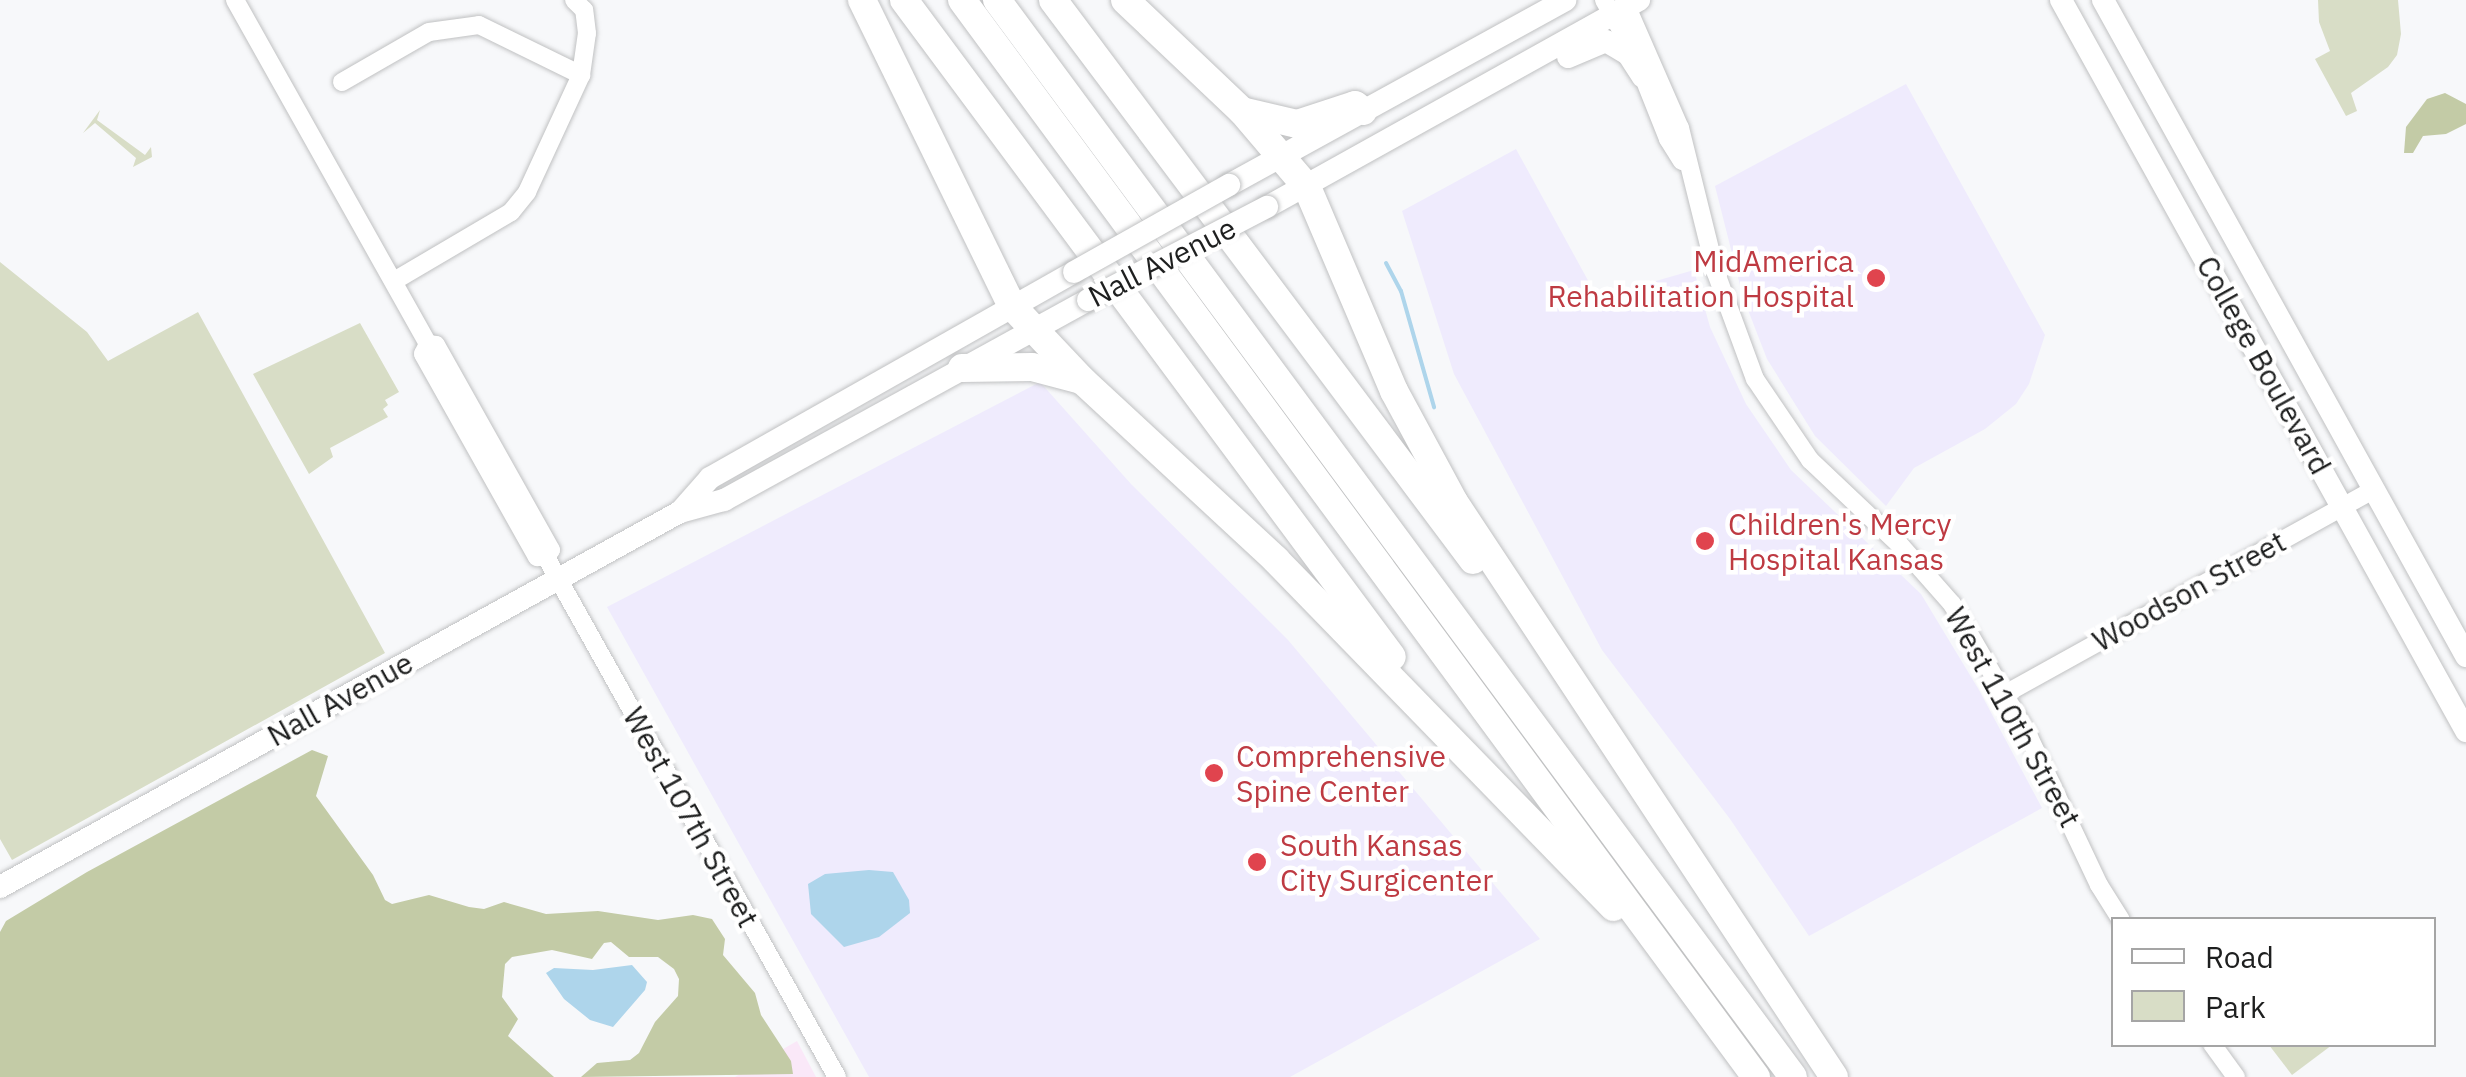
<!DOCTYPE html>
<style>
body{margin:0}
#map{position:relative;width:2466px;height:1077px;overflow:hidden;background:#f7f8fa;font-family:"IBM Plex Sans",sans-serif}
div>[style]{position:absolute}
.education>*{inset:0;background:#fae8f8}
.medical>*{inset:0;background:#efebfd}
.green>*{inset:0;background:#d8ddc6}
.forest>*{inset:0;background:#c3cba6}
.water>*{inset:0;background:#aed5eb}
.stream>*{height:4px;margin:-2px;padding:0 2px;transform-origin:2px;border-radius:2px;background:#aed5eb}
.roads{filter:drop-shadow(0 0 2px #c0c1c2) drop-shadow(0 0 2px #c0c1c2)}
.minor>*{height:18px;margin:-9px;padding:0 9px;transform-origin:9px;border-radius:9px;background:#fff}
.major>*{height:22px;margin:-11px;padding:0 11px;transform-origin:11px;border-radius:11px;background:#fff}
.highway>*{height:28px;margin:-14px;padding:0 14px;transform-origin:14px;border-radius:14px;background:#fff}
.bridges{filter:drop-shadow(0 0 2px #c0c1c2) drop-shadow(0 0 2px #c0c1c2)}
.major-bridge>*{height:22px;margin:-11px;padding:0 11px;transform-origin:11px;border-radius:11px;background:#fff}
.dots>*{width:28px;height:28px;translate:-50% -50%;box-sizing:border-box;border:5px solid #fff;border-radius:50%}
span{translate:-50% -50%;white-space:nowrap;text-align:center;line-height:1.15;-webkit-text-stroke:9px #fff;paint-order:stroke}
.health-label{font-size:30px;color:#be3a42}
.right{translate:-100% -50%;text-align:right}
.left{translate:0 -50%;text-align:left}
.street-label{font-size:30px;color:#1e1f1f}
.legend{position:absolute;left:2111px;top:917px;width:325px;height:130px;box-sizing:border-box;background:#fff;border:2px solid #a5a5a5;margin:0;padding:12px 18px;list-style:none;font-size:30px;color:#1e1f1f}
.legend li{display:flex;align-items:center;gap:20px;height:50px}
.legend b{width:50px;border:2px solid #a5a5a5}
</style>
<div id="map">
<div class="education">
<i style="clip-path:polygon(797px 1041px,816px 1077px,735px 1077px)"></i>
</div>
<div class="medical">
<i style="clip-path:polygon(1906px 84px,2045px 335px,2029px 384px,2016px 404px,1985px 429px,1914px 468px,1886px 506px,1815px 436px,1767px 359px,1743px 297px,1715px 186px)"></i>
<i style="clip-path:polygon(1516px 149px,1602px 306px,1649px 283px,1694px 270px,1710px 327px,1746px 404px,1791px 470px,1921px 594px,1979px 690px,2042px 808px,1809px 936px,1730px 819px,1602px 650px,1454px 374px,1402px 211px)"></i>
<i style="clip-path:polygon(1040px 382px,1131px 484px,1288px 640px,1540px 939px,1290px 1077px,869px 1077px,607px 607px)"></i>
</div>
<div class="green">
<i style="clip-path:polygon(2318px 0,2398px 0,2401px 34px,2397px 55px,2388px 67px,2351px 93px,2357px 111px,2346px 116px,2315px 59px,2330px 51px,2319px 22px)"></i>
<i style="clip-path:polygon(100px 110px,97px 120px,145px 155px,151px 147px,152px 157px,133px 167px,136px 158px,95px 123px,83px 133px)"></i>
<i style="clip-path:polygon(0 262px,87px 332px,108px 361px,198px 312px,385px 653px,12px 860px,0 839px)"></i>
<i style="clip-path:polygon(360px 323px,399px 392px,385px 400px,388px 405px,383px 409px,388px 417px,330px 448px,333px 457px,309px 474px,253px 374px)"></i>
<i style="clip-path:polygon(2269px 1045px,2332px 1045px,2292px 1075px)"></i>
</div>
<div class="forest">
<i style="clip-path:polygon(2445px 93px,2466px 104px,2466px 124px,2446px 134px,2423px 136px,2413px 153px,2404px 153px,2406px 127px,2427px 99px)"></i>
<i style="clip-path:polygon(312px 750px,328px 756px,316px 796px,373px 875px,385px 900px,392px 904px,429px 895px,469px 907px,484px 909px,504px 902px,546px 914px,598px 911px,658px 920px,693px 915px,712px 919px,725px 939px,723px 955px,755px 993px,761px 1015px,791px 1061px,793px 1074px,581px 1077px,597px 1063px,630px 1060px,639px 1053px,655px 1022px,678px 996px,679px 979px,674px 969px,658px 957px,629px 957px,611px 942px,604px 943px,592px 959px,552px 950px,512px 957px,505px 964px,502px 997px,518px 1019px,508px 1036px,554px 1077px,0 1077px,0 932px,6px 921px,87px 872px)"></i>
</div>
<div class="water">
<i style="clip-path:polygon(869px 870px,893px 872px,909px 900px,910px 913px,879px 937px,844px 947px,811px 914px,808px 884px,825px 874px)"></i>
<i style="clip-path:polygon(632px 965px,647px 982px,645px 990px,613px 1027px,590px 1020px,564px 999px,546px 973px,554px 968px,593px 970px)"></i>
</div>
<div class="stream">
<i style="left:1386px;top:263px;width:32px;rotate:62deg"></i>
<i style="left:1401px;top:291px;width:121px;rotate:74.1deg"></i>
</div>
<div class="roads">
<div class="minor">
<i style="left:235px;top:0;width:394px;rotate:60.7deg"></i>
<i style="left:428px;top:344px;width:8px;rotate:7deg"></i>
<i style="left:436px;top:345px;width:235px;rotate:60.7deg"></i>
<i style="left:551px;top:550px;width:9px;rotate:126deg"></i>
<i style="left:1604px;top:0;width:59px;rotate:60.4deg"></i>
<i style="left:1633px;top:51px;width:95px;rotate:68.3deg"></i>
<i style="left:1668px;top:139px;width:26px;rotate:58deg"></i>
<i style="left:1624px;top:0;width:140px;rotate:66.4deg"></i>
<i style="left:1680px;top:128px;width:149px;rotate:76.1deg"></i>
<i style="left:1716px;top:273px;width:113px;rotate:69.8deg"></i>
<i style="left:1755px;top:379px;width:98px;rotate:55.8deg"></i>
<i style="left:1810px;top:460px;width:124px;rotate:43.4deg"></i>
<i style="left:1900px;top:545px;width:79px;rotate:48.6deg"></i>
<i style="left:1952px;top:604px;width:154px;rotate:59.9deg"></i>
<i style="left:2029px;top:737px;width:164px;rotate:64.7deg"></i>
<i style="left:2099px;top:885px;width:41px;rotate:57.8deg"></i>
<i style="left:342px;top:82px;width:100px;rotate:-29.9deg"></i>
<i style="left:429px;top:32px;width:50px;rotate:-8deg"></i>
<i style="left:479px;top:25px;width:114px;rotate:26.1deg"></i>
<i style="left:394px;top:281px;width:136px;rotate:-30.5deg"></i>
<i style="left:511px;top:212px;width:26px;rotate:-51deg"></i>
<i style="left:527px;top:192px;width:129px;rotate:-65.2deg"></i>
<i style="left:581px;top:75px;width:42px;rotate:-81.9deg"></i>
<i style="left:587px;top:33px;width:23px;rotate:-97deg"></i>
<i style="left:584px;top:10px;width:14px;rotate:-135deg"></i>
<i style="left:428px;top:344px;width:11px;rotate:117deg"></i>
<i style="left:423px;top:354px;width:233px;rotate:60.7deg"></i>
<i style="left:537px;top:557px;width:9px"></i>
<i style="left:546px;top:557px;width:596px;rotate:60.77deg"></i>
<i style="left:2005px;top:694px;width:421px;rotate:-29deg"></i>
<i style="left:2212px;top:1044px;width:41px;rotate:54deg"></i>
</div>
<div class="major">
<i style="left:2061px;top:0;width:836px;rotate:61.01deg"></i>
<i style="left:2103px;top:0;width:750px;rotate:61.04deg"></i>
<i style="left:1568px;top:57px;width:41px;rotate:-22.8deg"></i>
<i style="left:1606px;top:41px;width:26px;rotate:31deg"></i>
<i style="left:1628px;top:54px;width:27px;rotate:57deg"></i>
<i style="left:1229px;top:185px;width:384px;rotate:-28.8deg"></i>
<i style="left:1267px;top:207px;width:426px;rotate:-29.1deg"></i>
<i style="left:680px;top:512px;width:45px;rotate:-48.6deg"></i>
<i style="left:710px;top:478px;width:418px;rotate:-29.5deg"></i>
<i style="left:0;top:887px;width:777px;rotate:-28.88deg"></i>
<i style="left:680px;top:512px;width:46px;rotate:-15.3deg"></i>
<i style="left:724px;top:500px;width:415px;rotate:-28.8deg"></i>
</div>
<div class="highway">
<i style="left:862px;top:0;width:341px;rotate:63.9deg"></i>
<i style="left:1012px;top:306px;width:103px;rotate:46.6deg"></i>
<i style="left:1083px;top:381px;width:263px;rotate:42.8deg"></i>
<i style="left:1276px;top:560px;width:484px;rotate:45.8deg"></i>
<i style="left:904px;top:0;width:818px;rotate:53.4deg"></i>
<i style="left:962px;top:0;width:1338px;rotate:53.6deg"></i>
<i style="left:997px;top:0;width:1339px;rotate:53.53deg"></i>
<i style="left:1053px;top:0;width:700px;rotate:53.13deg"></i>
<i style="left:1125px;top:0;width:161px;rotate:43.5deg"></i>
<i style="left:1242px;top:111px;width:100px;rotate:49.5deg"></i>
<i style="left:1307px;top:187px;width:222px;rotate:66.9deg"></i>
<i style="left:1394px;top:391px;width:126px;rotate:61.6deg"></i>
<i style="left:1454px;top:502px;width:689px;rotate:56.54deg"></i>
<i style="left:1242px;top:111px;width:57px;rotate:13.3deg"></i>
<i style="left:1297px;top:124px;width:61px;rotate:-18.1deg"></i>
<i style="left:1355px;top:105px;width:10px;rotate:37deg"></i>
<i style="left:962px;top:368px;width:70px;rotate:-0.8deg"></i>
<i style="left:1032px;top:367px;width:47px;rotate:14.9deg"></i>
</div>
</div>
<div class="bridges">
<div class="major-bridge">
<i style="left:1074px;top:272px;width:178px;rotate:-29.3deg"></i>
<i style="left:1088px;top:300px;width:202px;rotate:-27.5deg"></i>
</div>
</div>
<div class="dots">
<i style="left:1876px;top:278px;background:#e0444e"></i>
<i style="left:1705px;top:541px;background:#e0444e"></i>
<i style="left:1214px;top:773px;background:#e0444e"></i>
<i style="left:1257px;top:862px;background:#e0444e"></i>
</div>
<div class="health-label">
<span class="right" style="left:1854px;top:278px">MidAmerica<br>Rehabilitation Hospital</span>
<span class="left" style="left:1728px;top:541px">Children's Mercy<br>Hospital Kansas</span>
<span class="left" style="left:1236px;top:773px">Comprehensive<br>Spine Center</span>
<span class="left" style="left:1280px;top:862px">South Kansas<br>City Surgicenter</span>
</div>
<div class="street-label">
<span style="left:1162px;top:262px;rotate:-27deg">Nall Avenue</span>
<span style="left:2264px;top:365px;rotate:61deg">College Boulevard</span>
<span style="left:2189px;top:591px;rotate:-29deg">Woodson Street</span>
<span style="left:340px;top:699px;rotate:-29deg">Nall Avenue</span>
<span style="left:2013px;top:717px;rotate:61deg">West 110th Street</span>
<span style="left:691px;top:817px;rotate:61deg">West 107th Street</span>
</div>
<ul class="legend">
<li><b style="height:12px;background:#fff"></b>Road</li>
<li><b style="height:28px;background:#d8ddc6"></b>Park</li>
</ul>
</div>
